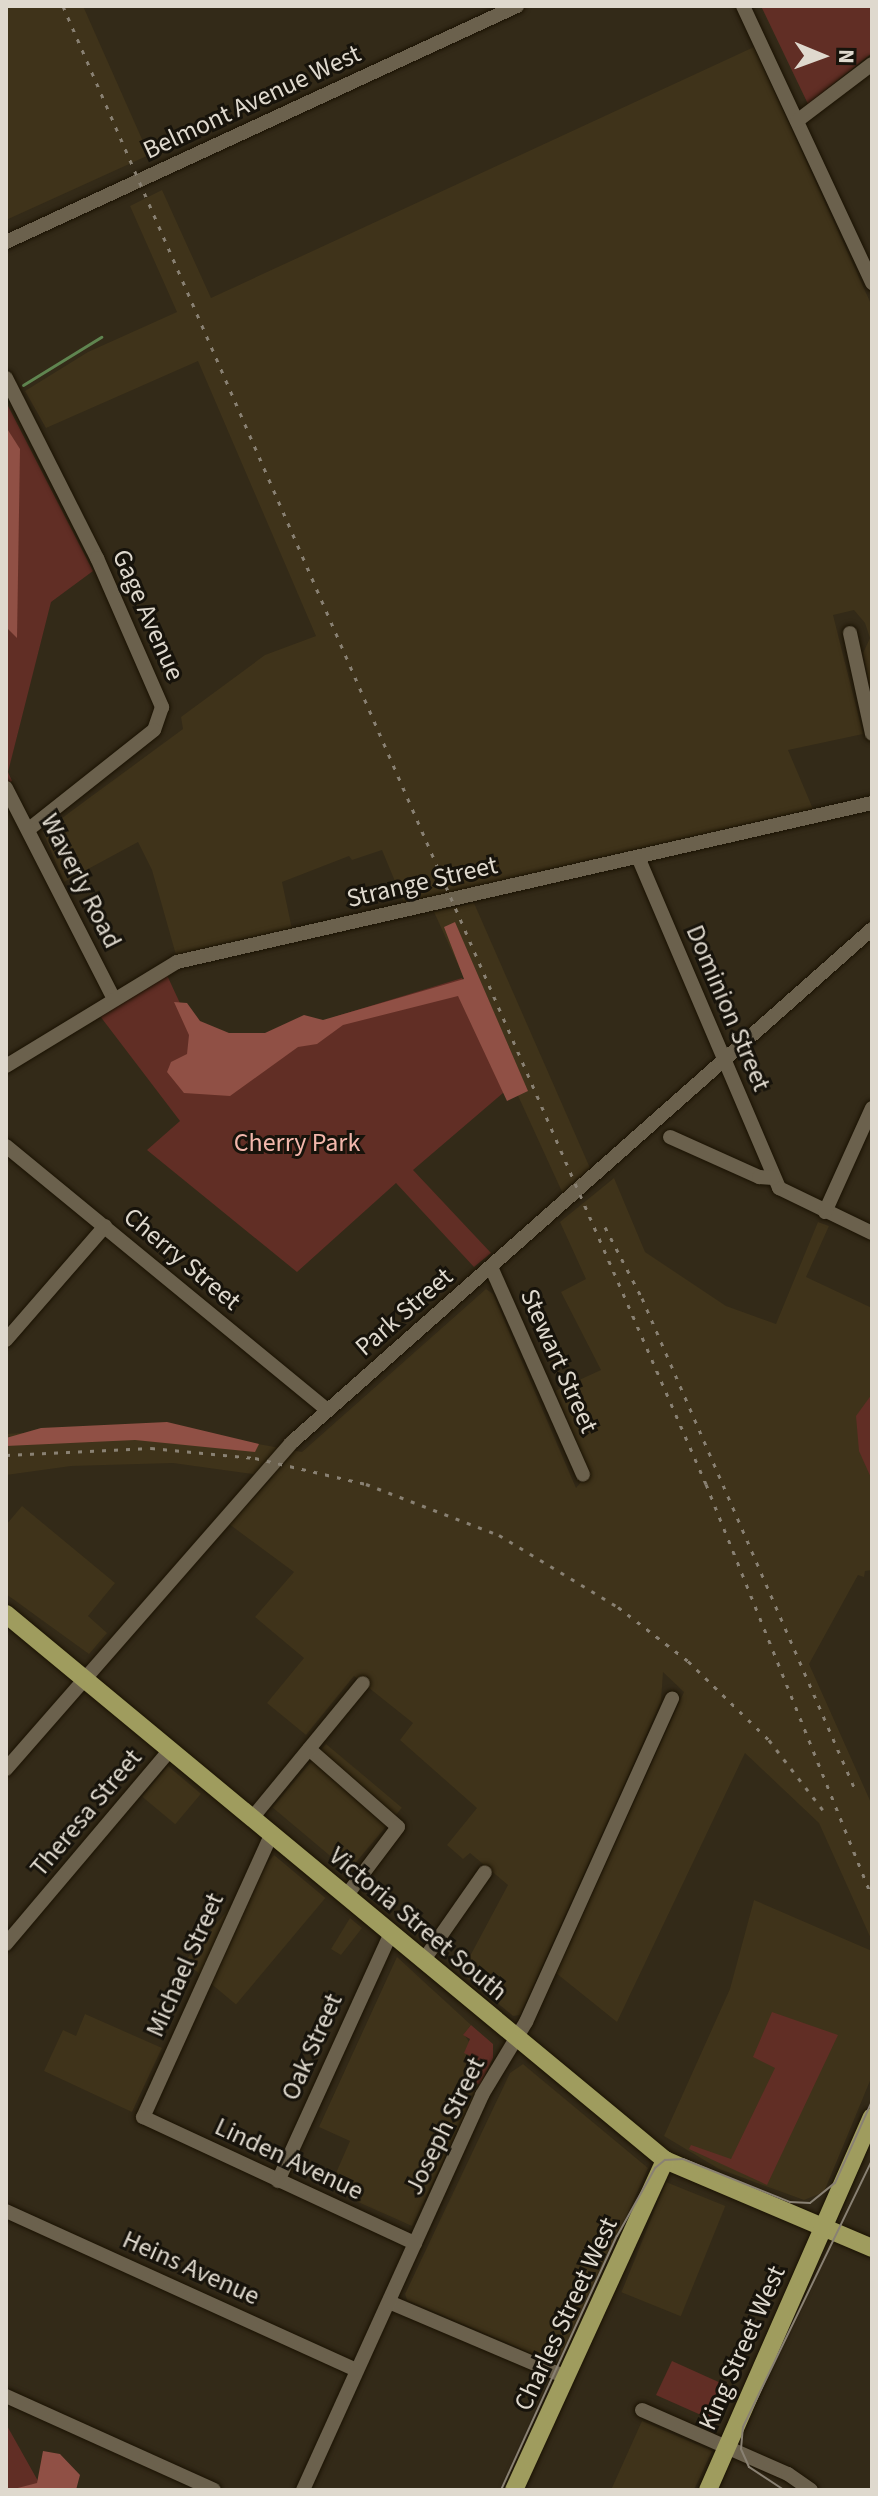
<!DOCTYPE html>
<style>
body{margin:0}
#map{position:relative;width:878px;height:2496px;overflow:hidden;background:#332a18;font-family:"Source Sans 3",sans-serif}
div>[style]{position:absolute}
.built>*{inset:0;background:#3f331a;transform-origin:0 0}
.green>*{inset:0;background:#612e25}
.forest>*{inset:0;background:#905045}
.stream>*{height:3px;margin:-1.5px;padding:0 1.5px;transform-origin:1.5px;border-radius:1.5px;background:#5f8550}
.roads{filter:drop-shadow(0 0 2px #1a1203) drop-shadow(0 0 2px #1a1203)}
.minor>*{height:14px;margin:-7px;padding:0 7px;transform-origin:7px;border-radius:7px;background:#6b614d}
.major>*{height:18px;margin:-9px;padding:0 9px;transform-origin:9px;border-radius:9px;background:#9f9c5e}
.tram>*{height:2px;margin:-1px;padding:0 1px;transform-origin:1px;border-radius:1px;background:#898173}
.rail>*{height:3px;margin-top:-1.5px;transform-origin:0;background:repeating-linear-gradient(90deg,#898173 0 4px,transparent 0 12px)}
span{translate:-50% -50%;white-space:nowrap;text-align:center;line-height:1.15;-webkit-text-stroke:6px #17130b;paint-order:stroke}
.street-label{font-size:26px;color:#dfd9ce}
.park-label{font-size:26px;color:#f3b7ac}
.frame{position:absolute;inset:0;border:8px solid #dfd9ce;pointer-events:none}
.north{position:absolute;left:782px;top:16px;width:80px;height:80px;-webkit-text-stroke:6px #17130b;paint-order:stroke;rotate:91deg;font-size:22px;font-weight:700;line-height:32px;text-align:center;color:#dfd9ce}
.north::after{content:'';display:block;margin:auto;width:28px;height:36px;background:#dfd9ce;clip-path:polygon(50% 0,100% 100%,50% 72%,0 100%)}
</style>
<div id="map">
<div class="built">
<i style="clip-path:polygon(6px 6px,83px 6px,149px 155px,6px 220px)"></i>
<i style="clip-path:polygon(754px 47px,872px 306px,872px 696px,863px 653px,870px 638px,865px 623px,854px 610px,833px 615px,863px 734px,788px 750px,813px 809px,404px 903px,382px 850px,352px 860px,349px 856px,282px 882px,292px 929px,176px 955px,152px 870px,138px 842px,64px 882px,43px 832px,183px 729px,181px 717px,265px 655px,316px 636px,198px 361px,46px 428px,25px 391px,88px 352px,177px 312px,130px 206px,162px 190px,211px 298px)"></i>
<i style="clip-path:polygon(474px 903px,590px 1168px,563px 1194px,434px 912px)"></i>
<i style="clip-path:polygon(614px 1178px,645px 1252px,726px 1306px,776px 1324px,818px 1222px,829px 1226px,806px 1277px,872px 1308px,872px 1570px,865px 1571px,864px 1577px,858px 1575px,809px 1664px,872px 1805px,872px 1941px,819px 1823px,745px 1753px,617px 2022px,556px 1973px,684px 1692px,663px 1672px,661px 1701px,624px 1785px,520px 2015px,513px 2016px,461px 1973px,508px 1885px,470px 1853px,463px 1859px,447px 1845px,477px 1808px,400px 1740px,413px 1723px,354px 1676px,306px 1735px,267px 1703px,304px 1658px,255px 1617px,294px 1572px,229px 1524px,273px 1477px,173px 1463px,71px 1466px,6px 1475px,6px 1434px,154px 1425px,302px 1452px,486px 1289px,493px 1294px,576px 1488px,589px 1472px,555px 1391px,601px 1370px,561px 1292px,586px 1279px,560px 1222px)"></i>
<i style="clip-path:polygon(22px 1506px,115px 1583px,88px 1616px,107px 1633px,89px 1654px,6px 1594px,6px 1525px)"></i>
<i style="left:326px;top:1744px;width:99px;height:83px;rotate:40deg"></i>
<i style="left:168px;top:1766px;width:43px;height:40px;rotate:40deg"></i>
<i style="left:274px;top:1855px;width:67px;height:139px;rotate:40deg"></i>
<i style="clip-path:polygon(754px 1900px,872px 1951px,872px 2076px,824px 2192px,804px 2200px,719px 2169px,664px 2136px,730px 1989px)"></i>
<i style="clip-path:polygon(350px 1918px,362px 1928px,341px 1955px,331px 1949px)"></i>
<i style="clip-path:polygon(397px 1957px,471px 2025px,464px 2034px,482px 2062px,472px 2081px,480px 2085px,412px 2226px,329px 2189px,350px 2141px,319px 2127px)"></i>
<i style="clip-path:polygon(85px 2014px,162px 2048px,132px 2112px,44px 2071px,63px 2030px,76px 2036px)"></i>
<i style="clip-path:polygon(523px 2064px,648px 2168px,566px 2351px,552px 2362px,407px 2300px,405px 2294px,510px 2073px)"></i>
<i style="left:666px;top:2182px;width:64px;height:119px;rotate:22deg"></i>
<i style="clip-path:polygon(642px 2421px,712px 2451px,694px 2490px,611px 2490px)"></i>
</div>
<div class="green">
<i style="clip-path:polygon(761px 6px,872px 6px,872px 53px,808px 104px)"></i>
<i style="clip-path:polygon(6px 402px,93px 571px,51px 602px,8px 772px,12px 781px,6px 784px)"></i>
<i style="clip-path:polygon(166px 973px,216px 1081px,334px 1017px,462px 978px,510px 1087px,413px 1170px,491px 1253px,474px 1267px,396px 1183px,297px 1272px,147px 1150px,180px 1121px,100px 1016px)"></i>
<i style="clip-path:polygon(872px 1394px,872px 1480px,859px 1451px,856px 1416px)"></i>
<i style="clip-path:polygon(772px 2012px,838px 2035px,767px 2185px,689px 2149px,691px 2145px,731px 2159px,775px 2068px,753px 2057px)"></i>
<i style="clip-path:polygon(471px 2025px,493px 2044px,493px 2058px,480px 2085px,472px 2081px,482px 2062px,464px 2053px,470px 2039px,463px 2035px)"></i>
<i style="clip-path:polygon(672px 2361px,734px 2389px,721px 2417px,710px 2419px,656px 2395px)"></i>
<i style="clip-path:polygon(6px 2424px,38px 2481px,61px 2490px,6px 2490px)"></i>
</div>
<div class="forest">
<i style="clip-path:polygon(6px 427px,20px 449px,17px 638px,6px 627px)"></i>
<i style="clip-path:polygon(455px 922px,528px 1091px,507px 1101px,458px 996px,343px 1025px,317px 1044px,298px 1047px,230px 1096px,184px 1093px,167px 1072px,171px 1062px,187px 1054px,189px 1035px,174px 1002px,187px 1003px,200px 1021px,229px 1033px,265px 1033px,304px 1015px,323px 1020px,464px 979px,444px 927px)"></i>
<i style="clip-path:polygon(167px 1422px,259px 1444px,255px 1452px,135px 1440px,6px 1446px,6px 1438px,41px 1428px)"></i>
<i style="clip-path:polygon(43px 2451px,60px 2454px,80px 2475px,76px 2490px,10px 2490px,37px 2483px)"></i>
</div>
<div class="stream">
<i style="left:23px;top:385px;width:92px;rotate:-31.6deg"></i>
<i style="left:6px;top:605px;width:92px;rotate:90deg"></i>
</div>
<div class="roads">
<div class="minor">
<i style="left:743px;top:6px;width:306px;rotate:65deg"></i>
<i style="left:797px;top:121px;width:94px;rotate:-37.2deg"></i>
<i style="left:6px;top:242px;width:563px;rotate:-24.79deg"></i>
<i style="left:6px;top:378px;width:202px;rotate:63.2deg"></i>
<i style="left:97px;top:558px;width:163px;rotate:66.4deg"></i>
<i style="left:162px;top:707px;width:24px;rotate:109deg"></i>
<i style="left:154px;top:730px;width:159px;rotate:141.6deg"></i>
<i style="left:850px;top:633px;width:103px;rotate:77.7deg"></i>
<i style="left:6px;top:788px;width:235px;rotate:62.9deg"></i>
<i style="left:638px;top:857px;width:360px;rotate:66.9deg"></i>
<i style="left:779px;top:1188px;width:103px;rotate:25.8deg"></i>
<i style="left:6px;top:1066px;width:200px;rotate:-31.3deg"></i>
<i style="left:177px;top:962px;width:713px;rotate:-12.89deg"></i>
<i style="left:670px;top:1137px;width:98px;rotate:24.2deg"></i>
<i style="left:759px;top:1177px;width:14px;rotate:4deg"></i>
<i style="left:6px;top:1146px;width:416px;rotate:39.4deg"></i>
<i style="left:825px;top:1212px;width:114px;rotate:-65.7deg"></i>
<i style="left:491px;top:1267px;width:227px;rotate:66.1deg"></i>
<i style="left:6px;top:1340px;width:151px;rotate:-49deg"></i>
<i style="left:309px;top:1749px;width:118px;rotate:41.2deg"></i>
<i style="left:398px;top:1827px;width:86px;rotate:127deg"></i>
<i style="left:6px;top:1769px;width:433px;rotate:-48.8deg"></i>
<i style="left:291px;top:1443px;width:776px;rotate:-41.5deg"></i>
<i style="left:253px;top:1817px;width:173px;rotate:-50.6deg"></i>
<i style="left:272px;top:1833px;width:312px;rotate:114.4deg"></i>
<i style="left:143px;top:2117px;width:300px;rotate:24.9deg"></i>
<i style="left:6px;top:1944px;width:255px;rotate:-49.8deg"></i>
<i style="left:423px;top:1961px;width:108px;rotate:-55.1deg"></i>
<i style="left:278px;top:2181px;width:273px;rotate:-65.5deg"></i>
<i style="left:6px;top:2211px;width:385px;rotate:24.4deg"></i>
<i style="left:389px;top:2302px;width:192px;rotate:23deg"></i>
<i style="left:6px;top:2396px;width:228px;rotate:24.3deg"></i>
<i style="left:642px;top:2410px;width:159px;rotate:23.7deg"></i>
<i style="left:788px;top:2474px;width:28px;rotate:35deg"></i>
<i style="left:303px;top:2490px;width:434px;rotate:-65.6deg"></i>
<i style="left:482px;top:2095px;width:85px;rotate:-58.9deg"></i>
<i style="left:526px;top:2022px;width:355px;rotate:-65.7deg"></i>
</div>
<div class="major">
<i style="left:6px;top:1614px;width:856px;rotate:39.64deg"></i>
<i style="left:665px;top:2160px;width:225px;rotate:23deg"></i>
<i style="left:514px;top:2490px;width:363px;rotate:-65.4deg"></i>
<i style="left:708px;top:2490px;width:407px;rotate:-66.3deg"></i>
</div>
</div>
<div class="tram">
<i style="left:501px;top:2490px;width:279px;rotate:-65.5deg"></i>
<i style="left:617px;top:2236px;width:78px;rotate:-60.8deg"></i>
<i style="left:655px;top:2168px;width:13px;rotate:-39deg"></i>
<i style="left:665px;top:2160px;width:18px;rotate:-3deg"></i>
<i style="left:683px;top:2159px;width:115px;rotate:21.9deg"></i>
<i style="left:790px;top:2202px;width:20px;rotate:3deg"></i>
<i style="left:810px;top:2203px;width:32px;rotate:-39deg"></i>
<i style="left:835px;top:2183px;width:90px;rotate:-65.7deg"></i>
<i style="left:784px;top:2490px;width:42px;rotate:-146.7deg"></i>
<i style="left:749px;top:2467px;width:20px;rotate:-114deg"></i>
<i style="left:741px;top:2449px;width:22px;rotate:-85deg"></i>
<i style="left:743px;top:2427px;width:297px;rotate:-64.2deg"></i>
</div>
<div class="rail">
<i style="left:63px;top:6px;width:1612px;rotate:66.49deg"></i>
<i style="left:706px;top:1484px;width:445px;rotate:68.1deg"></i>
<i style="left:605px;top:1227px;width:80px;rotate:62.5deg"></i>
<i style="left:642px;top:1298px;width:533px;rotate:66.56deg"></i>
<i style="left:6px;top:1455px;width:145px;rotate:-2.8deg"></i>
<i style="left:151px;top:1448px;width:104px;rotate:5.5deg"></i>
<i style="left:255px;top:1458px;width:114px;rotate:13.2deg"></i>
<i style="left:366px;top:1484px;width:142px;rotate:21deg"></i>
<i style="left:499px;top:1535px;width:139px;rotate:31.2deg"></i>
<i style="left:618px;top:1607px;width:88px;rotate:37.6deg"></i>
<i style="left:688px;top:1661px;width:113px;rotate:44.3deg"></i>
<i style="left:769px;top:1740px;width:93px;rotate:52.4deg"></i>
</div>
<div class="street-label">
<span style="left:252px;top:102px;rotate:-25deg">Belmont Avenue West</span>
<span style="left:148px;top:615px;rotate:66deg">Gage Avenue</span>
<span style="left:81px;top:881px;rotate:63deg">Waverly Road</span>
<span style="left:422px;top:882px;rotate:-13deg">Strange Street</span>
<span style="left:728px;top:1008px;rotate:67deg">Dominion Street</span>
<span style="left:182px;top:1259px;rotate:40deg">Cherry Street</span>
<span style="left:404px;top:1312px;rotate:-41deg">Park Street</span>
<span style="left:559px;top:1361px;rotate:66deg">Stewart Street</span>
<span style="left:86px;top:1813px;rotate:-50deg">Theresa Street</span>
<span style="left:418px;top:1924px;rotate:40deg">Victoria Street South</span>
<span style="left:185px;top:1965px;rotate:-66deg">Michael Street</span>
<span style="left:312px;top:2047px;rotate:-66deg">Oak Street</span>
<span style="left:445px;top:2126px;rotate:-64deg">Joseph Street</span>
<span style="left:289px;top:2159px;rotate:25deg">Linden Avenue</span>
<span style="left:191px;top:2268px;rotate:24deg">Heins Avenue</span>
<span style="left:566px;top:2314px;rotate:-65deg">Charles Street West</span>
<span style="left:742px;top:2348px;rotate:-66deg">King Street West</span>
</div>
<div class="park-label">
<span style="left:297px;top:1143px">Cherry Park</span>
</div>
<div class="frame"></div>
<div class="north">N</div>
</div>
